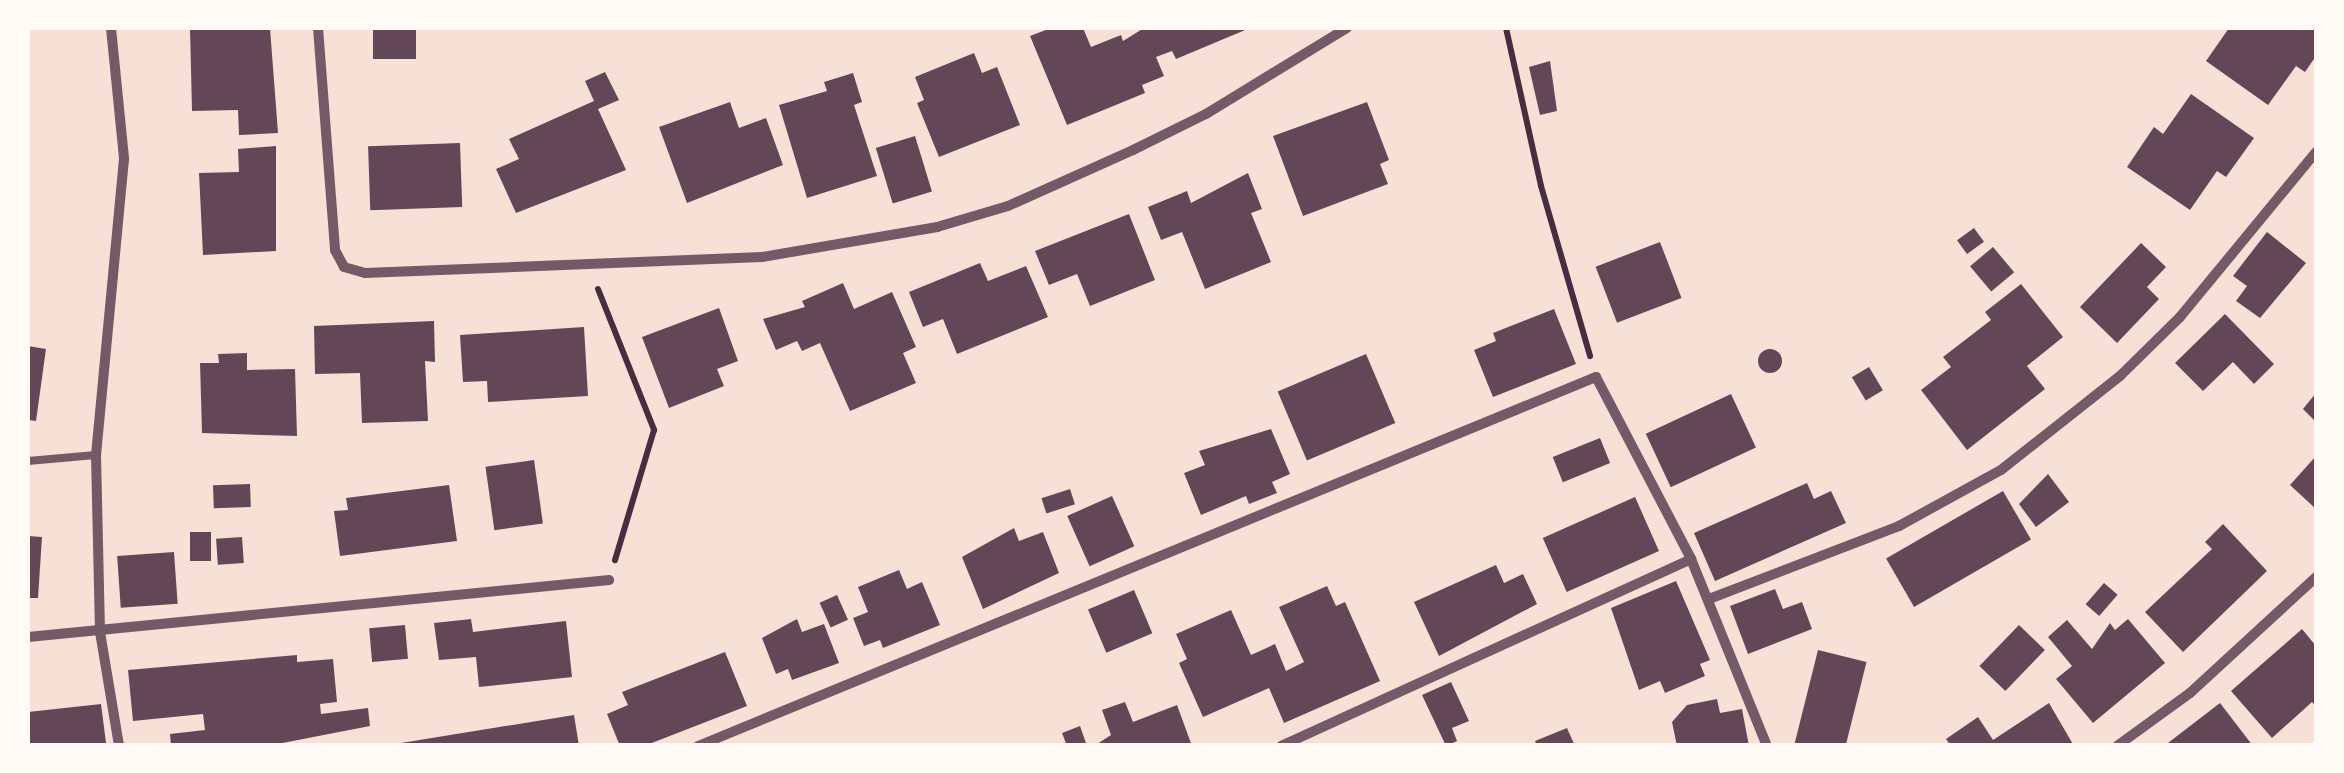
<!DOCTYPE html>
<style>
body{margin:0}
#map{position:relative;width:2344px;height:773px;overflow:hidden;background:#f7e1d7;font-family:Jost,sans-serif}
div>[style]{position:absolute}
.building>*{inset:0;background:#644757;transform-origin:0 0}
.round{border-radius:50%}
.path>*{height:6px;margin:-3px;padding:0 3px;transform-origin:3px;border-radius:3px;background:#4a2c40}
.service>*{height:8px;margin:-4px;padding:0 4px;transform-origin:4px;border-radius:4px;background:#755966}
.minor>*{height:10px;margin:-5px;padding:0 5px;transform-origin:5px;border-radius:5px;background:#755966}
span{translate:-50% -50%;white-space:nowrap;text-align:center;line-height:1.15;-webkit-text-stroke:8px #fffaf5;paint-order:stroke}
.frame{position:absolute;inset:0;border:30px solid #fffaf5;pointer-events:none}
</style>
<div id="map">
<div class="building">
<i style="clip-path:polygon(190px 28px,270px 28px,278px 133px,239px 135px,238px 110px,192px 111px)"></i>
<i style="left:373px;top:28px;width:43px;height:31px"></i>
<i style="clip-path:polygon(1051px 28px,1083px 28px,1091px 47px,1121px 35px,1123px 41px,1144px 28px,1250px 28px,1176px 59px,1172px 51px,1156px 57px,1164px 76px,1142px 85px,1145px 93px,1067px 125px,1030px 36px)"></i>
<i style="clip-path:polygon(2229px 28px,2316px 28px,2316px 56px,2305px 72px,2296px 66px,2268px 105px,2206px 61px)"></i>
<i style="clip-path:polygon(974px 53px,982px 73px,997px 67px,1020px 125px,939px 157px,917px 103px,924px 100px,915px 77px)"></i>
<i style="clip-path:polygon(1550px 61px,1557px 111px,1540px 115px,1529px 67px)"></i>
<i style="clip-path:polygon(605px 72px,619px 100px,598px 109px,626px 170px,516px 213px,496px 169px,519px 159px,509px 139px,594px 101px,585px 81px)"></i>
<i style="clip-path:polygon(853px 73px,862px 102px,854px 105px,877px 176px,807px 198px,779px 105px,827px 91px,824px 82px)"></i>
<i style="clip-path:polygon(2191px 94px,2254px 138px,2226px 177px,2217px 171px,2190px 210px,2127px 167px,2154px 127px,2163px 134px)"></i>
<i style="clip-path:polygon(730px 102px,739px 128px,766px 118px,783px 165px,687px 203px,659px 127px)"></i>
<i style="clip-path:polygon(1367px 102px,1389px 160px,1380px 164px,1388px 184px,1303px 216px,1273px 136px)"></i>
<i style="left:915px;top:136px;width:58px;height:41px;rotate:73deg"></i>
<i style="left:460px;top:143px;width:64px;height:92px;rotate:88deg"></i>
<i style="clip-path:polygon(276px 146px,276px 251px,203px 255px,199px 173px,239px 172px,238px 149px)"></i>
<i style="clip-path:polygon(1248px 173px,1262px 209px,1251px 213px,1271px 262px,1205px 289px,1182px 232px,1161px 240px,1148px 207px,1187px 191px,1191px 203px)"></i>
<i style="clip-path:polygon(1129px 214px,1155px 280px,1090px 306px,1077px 274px,1049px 285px,1035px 251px)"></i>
<i style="left:1974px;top:228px;width:17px;height:21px;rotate:54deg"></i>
<i style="clip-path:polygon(2267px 232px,2306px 263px,2260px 318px,2236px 301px,2247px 286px,2233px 276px)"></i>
<i style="left:1660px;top:242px;width:60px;height:69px;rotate:69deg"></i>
<i style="clip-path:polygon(2141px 243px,2166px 267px,2147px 287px,2159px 299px,2117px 343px,2080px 307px)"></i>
<i style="left:1993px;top:247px;width:33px;height:30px;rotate:50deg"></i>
<i style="clip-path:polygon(980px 263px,988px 281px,1026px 266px,1048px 317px,957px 354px,943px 319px,923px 327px,909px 292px)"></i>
<i style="clip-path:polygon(843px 283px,854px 309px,892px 292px,916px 347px,903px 353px,916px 383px,850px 411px,820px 343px,802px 351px,797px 341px,776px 350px,763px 319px,805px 307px,802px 301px)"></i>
<i style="clip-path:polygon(2021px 284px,2063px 337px,2027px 366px,2045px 389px,1967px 450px,1921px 390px,1951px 367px,1943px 357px,1991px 320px,1985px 312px)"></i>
<i style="clip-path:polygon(719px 308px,738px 361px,717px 369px,724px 386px,669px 408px,642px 337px)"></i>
<i style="clip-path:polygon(1554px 309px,1576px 364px,1493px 397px,1474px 350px,1496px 341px,1493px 333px)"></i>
<i style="clip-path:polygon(2225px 314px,2274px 364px,2254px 384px,2233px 362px,2203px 391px,2175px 363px)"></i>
<i style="clip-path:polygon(434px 321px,435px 362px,425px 361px,428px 421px,362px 423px,360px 373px,315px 374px,314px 326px)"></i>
<i style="clip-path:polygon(584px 327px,588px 396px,488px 402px,487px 381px,463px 382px,460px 335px)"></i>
<i style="clip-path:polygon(28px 346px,46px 349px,36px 421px,28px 420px)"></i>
<i class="round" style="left:1758px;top:349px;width:24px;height:24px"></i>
<i style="clip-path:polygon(247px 353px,247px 370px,295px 369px,297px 436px,202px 433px,200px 363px,219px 363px,218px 354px)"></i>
<i style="left:1366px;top:354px;width:75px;height:96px;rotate:67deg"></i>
<i style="left:1869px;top:367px;width:27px;height:20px;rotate:59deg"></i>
<i style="clip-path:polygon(2316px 393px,2316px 422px,2303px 409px)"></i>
<i style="left:1731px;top:394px;width:59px;height:94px;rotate:65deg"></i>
<i style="clip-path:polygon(1271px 429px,1290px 474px,1272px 482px,1277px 493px,1249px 504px,1246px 496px,1201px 515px,1184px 473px,1205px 465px,1199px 451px)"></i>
<i style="left:1600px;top:438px;width:27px;height:51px;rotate:68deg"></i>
<i style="clip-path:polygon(2316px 456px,2316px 509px,2290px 485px)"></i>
<i style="left:534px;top:460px;width:64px;height:49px;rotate:82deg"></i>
<i style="clip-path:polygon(2048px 474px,2069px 502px,2036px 527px,2019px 504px)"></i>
<i style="clip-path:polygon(1807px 483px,1814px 499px,1831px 491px,1846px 523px,1715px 581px,1694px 533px)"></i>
<i style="left:250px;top:484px;width:23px;height:37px;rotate:88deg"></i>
<i style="clip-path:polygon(449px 485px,457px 541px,340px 556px,334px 511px,348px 510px,346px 498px)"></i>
<i style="left:1070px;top:489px;width:16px;height:30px;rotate:72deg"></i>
<i style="left:2003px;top:491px;width:56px;height:135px;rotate:60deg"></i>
<i style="left:1112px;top:496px;width:55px;height:49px;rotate:66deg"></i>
<i style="left:1635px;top:497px;width:59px;height:101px;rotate:66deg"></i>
<i style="clip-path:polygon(2223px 524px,2267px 571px,2183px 652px,2145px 612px,2212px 549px,2205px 542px)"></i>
<i style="clip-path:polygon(1014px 528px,1019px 541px,1043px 532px,1059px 573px,983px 609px,962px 557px)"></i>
<i style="left:190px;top:532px;width:21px;height:29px"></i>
<i style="clip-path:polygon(28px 536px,42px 537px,38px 598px,28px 598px)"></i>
<i style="left:242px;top:537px;width:26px;height:26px;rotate:86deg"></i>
<i style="left:174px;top:552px;width:52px;height:57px;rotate:86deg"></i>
<i style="clip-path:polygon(1496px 565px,1504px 583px,1523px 574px,1537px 604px,1439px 656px,1414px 602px)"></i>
<i style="clip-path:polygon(899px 570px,907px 589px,922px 582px,940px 625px,883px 648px,880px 640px,864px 646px,853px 618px,868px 612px,858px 587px)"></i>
<i style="clip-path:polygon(1676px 581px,1710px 660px,1700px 664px,1705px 676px,1665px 693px,1660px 681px,1639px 690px,1611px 608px)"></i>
<i style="left:2104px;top:583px;width:18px;height:28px;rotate:41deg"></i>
<i style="clip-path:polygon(1327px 586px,1336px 606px,1345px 602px,1380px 681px,1284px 723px,1269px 688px,1203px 717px,1179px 663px,1187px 659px,1176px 634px,1231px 610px,1251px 655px,1275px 644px,1286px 671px,1304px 662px,1279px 607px)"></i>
<i style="clip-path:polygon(1775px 589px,1783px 609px,1802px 602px,1812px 629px,1748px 654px,1730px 606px)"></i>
<i style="left:1134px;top:590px;width:47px;height:50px;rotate:67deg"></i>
<i style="left:837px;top:595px;width:27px;height:19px;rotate:66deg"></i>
<i style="clip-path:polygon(471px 619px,473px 632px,566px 621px,572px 677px,479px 687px,476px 657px,439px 660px,434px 623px)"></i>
<i style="clip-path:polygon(797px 619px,802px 632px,824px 624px,839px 663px,792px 680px,788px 669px,776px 674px,762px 638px)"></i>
<i style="clip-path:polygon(2128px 619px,2165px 663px,2093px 723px,2056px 679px,2072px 666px,2048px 637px,2067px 620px,2092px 649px,2110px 623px,2115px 630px)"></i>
<i style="left:405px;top:625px;width:34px;height:36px;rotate:85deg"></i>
<i style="left:2019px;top:625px;width:36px;height:57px;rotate:44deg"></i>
<i style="clip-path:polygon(2302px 629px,2316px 646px,2316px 707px,2312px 702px,2272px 738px,2231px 691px)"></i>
<i style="left:1818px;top:650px;width:50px;height:98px;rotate:14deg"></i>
<i style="clip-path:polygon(725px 652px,747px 706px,644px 746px,620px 746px,607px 714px,628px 705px,622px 692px)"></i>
<i style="clip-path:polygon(297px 655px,297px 662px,333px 659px,337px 702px,320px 704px,321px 714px,368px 708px,370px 726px,267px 746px,171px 746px,170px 734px,205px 730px,203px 714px,133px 721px,128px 670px)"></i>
<i style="clip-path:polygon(1451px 682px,1469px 721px,1452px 728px,1457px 741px,1446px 746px,1422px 695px)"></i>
<i style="clip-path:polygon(1717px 699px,1720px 713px,1742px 709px,1749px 746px,1677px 746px,1672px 722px,1687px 705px)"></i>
<i style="clip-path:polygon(1125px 702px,1133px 722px,1177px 705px,1192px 746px,1094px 746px,1111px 735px,1102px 710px)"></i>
<i style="clip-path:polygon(2049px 703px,2074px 746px,1951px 746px,1946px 739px,1978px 717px,1993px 740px)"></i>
<i style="clip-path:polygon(2220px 703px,2253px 746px,2164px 746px)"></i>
<i style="clip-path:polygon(101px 704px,106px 743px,28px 746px,28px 712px)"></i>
<i style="clip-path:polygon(574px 715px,579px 746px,401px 746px,401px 743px)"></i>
<i style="clip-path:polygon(1080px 726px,1087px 746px,1067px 746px,1062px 733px)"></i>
<i style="clip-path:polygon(1567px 728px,1575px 746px,1537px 746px,1535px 741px)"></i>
</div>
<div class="path">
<i style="left:1506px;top:28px;width:162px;rotate:77.5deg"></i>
<i style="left:1541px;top:186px;width:177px;rotate:73.9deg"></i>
<i style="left:598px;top:289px;width:152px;rotate:68.3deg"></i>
<i style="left:654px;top:430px;width:136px;rotate:106.7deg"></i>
</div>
<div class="service">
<i style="left:28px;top:461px;width:68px;rotate:-5deg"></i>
</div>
<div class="minor">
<i style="left:111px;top:28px;width:132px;rotate:84.3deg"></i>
<i style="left:124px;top:159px;width:297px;rotate:95.4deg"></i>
<i style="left:96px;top:455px;width:177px;rotate:88.7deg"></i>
<i style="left:100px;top:632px;width:116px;rotate:80.5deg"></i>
<i style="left:318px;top:28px;width:223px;rotate:85.6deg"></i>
<i style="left:335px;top:250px;width:19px;rotate:62deg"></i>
<i style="left:344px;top:267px;width:22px;rotate:16deg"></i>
<i style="left:365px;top:273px;width:397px;rotate:-2.3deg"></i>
<i style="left:762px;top:257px;width:178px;rotate:-9.7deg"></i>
<i style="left:937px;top:227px;width:74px;rotate:-16.5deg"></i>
<i style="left:1008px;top:206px;width:137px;rotate:-24.1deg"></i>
<i style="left:1133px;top:150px;width:81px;rotate:-26.3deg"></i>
<i style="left:1206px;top:114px;width:165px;rotate:-31.4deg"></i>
<i style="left:1709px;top:599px;width:204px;rotate:-21deg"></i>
<i style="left:1899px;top:526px;width:116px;rotate:-28.8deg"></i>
<i style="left:2001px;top:470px;width:152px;rotate:-38.3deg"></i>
<i style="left:2120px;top:376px;width:84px;rotate:-44.5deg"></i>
<i style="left:2180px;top:317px;width:214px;rotate:-50.5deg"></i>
<i style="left:28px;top:637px;width:584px;rotate:-5.6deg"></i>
<i style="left:698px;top:746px;width:971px;rotate:-22.34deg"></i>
<i style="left:1596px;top:377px;width:205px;rotate:62.4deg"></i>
<i style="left:1691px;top:559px;width:202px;rotate:67.9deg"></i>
<i style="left:1281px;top:746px;width:451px;rotate:-24.5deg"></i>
<i style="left:2117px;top:746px;width:90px;rotate:-36deg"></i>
<i style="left:2190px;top:693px;width:171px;rotate:-42.6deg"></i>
</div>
<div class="frame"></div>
</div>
